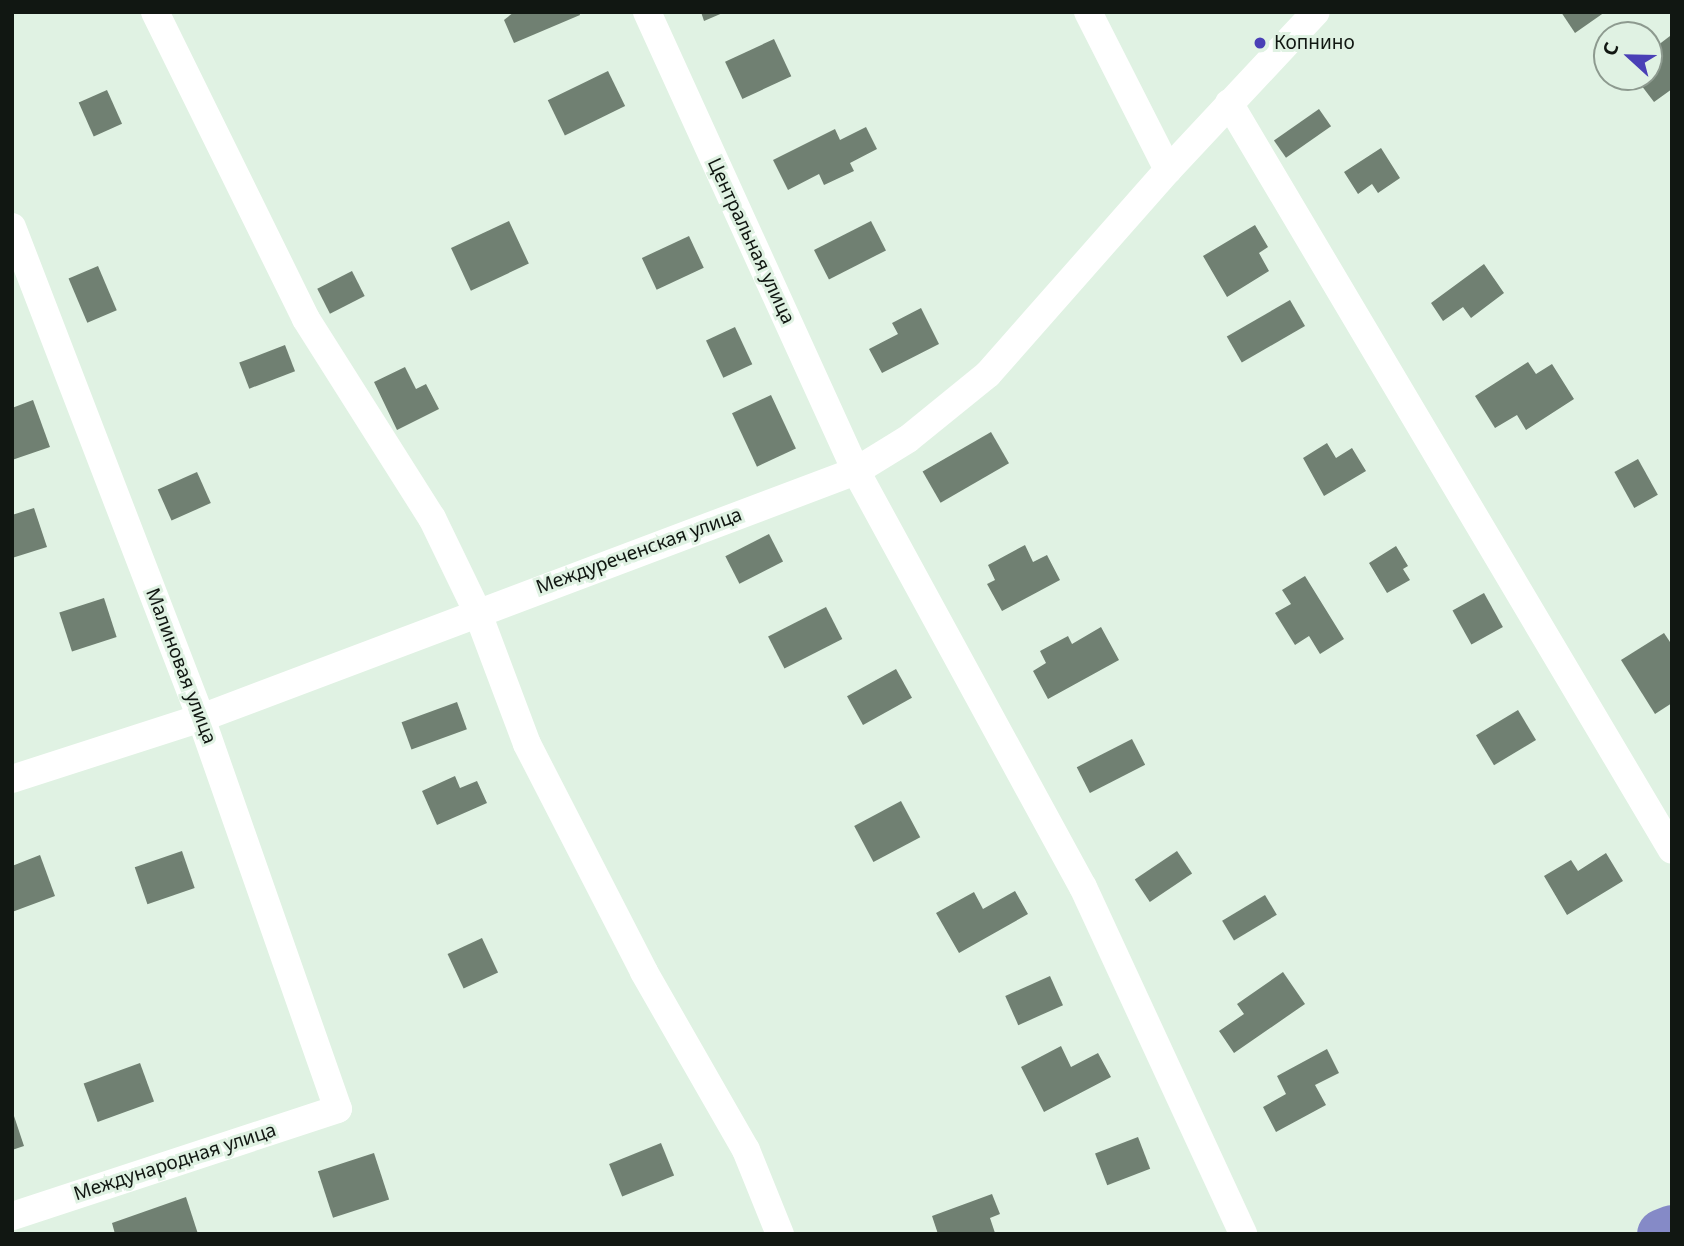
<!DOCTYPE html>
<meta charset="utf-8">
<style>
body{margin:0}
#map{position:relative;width:1684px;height:1246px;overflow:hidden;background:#e0f2e3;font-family:"Noto Sans",sans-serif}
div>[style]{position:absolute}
.river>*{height:51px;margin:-25.5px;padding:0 25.5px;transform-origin:25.5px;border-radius:25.5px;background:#858ac7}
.building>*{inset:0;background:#708072;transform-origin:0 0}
.minor>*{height:28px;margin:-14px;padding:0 14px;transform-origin:14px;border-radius:14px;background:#fff}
.dots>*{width:19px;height:19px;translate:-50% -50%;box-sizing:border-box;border:4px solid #e0f2e3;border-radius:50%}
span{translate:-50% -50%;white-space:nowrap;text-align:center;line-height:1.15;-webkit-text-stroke:6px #e0f2e3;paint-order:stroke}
.poi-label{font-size:19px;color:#111712}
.left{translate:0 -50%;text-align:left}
.street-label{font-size:19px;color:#111712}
.frame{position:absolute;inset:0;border:14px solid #111712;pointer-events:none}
.north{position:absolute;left:1593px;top:21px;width:70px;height:70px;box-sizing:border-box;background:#e0f2e3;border:2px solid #8d9a8f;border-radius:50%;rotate:292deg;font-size:19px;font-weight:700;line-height:28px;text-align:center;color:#111712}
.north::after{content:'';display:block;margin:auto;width:24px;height:32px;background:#4a40b6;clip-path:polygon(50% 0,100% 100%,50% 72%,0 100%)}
</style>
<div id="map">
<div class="river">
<i style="left:1662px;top:1234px;width:11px;rotate:-22deg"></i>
</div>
<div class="building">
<i style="clip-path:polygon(514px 12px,579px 12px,580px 15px,514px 43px,504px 20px)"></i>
<i style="clip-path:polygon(701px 12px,725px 12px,704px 21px)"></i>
<i style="clip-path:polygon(1561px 12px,1605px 12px,1575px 33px)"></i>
<i style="clip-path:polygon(1670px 36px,1672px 89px,1654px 102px,1635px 77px,1649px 77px,1649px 52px)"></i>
<i style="left:774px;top:39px;width:41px;height:54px;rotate:65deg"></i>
<i style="left:608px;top:71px;width:39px;height:67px;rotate:64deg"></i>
<i style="left:107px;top:90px;width:37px;height:31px;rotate:66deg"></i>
<i style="left:1319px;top:109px;width:21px;height:55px;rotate:55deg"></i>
<i style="clip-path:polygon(866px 127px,877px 149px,850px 163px,854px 171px,824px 185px,819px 174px,788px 190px,773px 160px,835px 129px,840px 140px)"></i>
<i style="clip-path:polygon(1381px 148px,1400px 178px,1378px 193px,1372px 184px,1358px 194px,1344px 172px)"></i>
<i style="left:509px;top:221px;width:47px;height:64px;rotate:65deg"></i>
<i style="left:871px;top:221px;width:33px;height:64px;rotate:63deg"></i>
<i style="clip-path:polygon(1255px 225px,1268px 247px,1259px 253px,1269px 271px,1227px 297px,1203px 256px)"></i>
<i style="left:689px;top:236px;width:35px;height:52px;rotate:65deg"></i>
<i style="clip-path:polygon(1484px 264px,1504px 293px,1471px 318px,1463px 307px,1443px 321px,1431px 303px)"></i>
<i style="left:98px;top:266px;width:48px;height:32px;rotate:67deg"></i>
<i style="left:352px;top:271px;width:28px;height:39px;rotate:63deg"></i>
<i style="left:1290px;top:300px;width:30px;height:73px;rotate:60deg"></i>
<i style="clip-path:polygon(921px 308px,939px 344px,882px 373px,869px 349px,898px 334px,892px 323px)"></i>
<i style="left:735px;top:327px;width:41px;height:32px;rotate:65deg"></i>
<i style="left:285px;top:345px;width:28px;height:49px;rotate:69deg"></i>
<i style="clip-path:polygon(1528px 362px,1536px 374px,1552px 364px,1574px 399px,1526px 430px,1517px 415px,1495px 428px,1475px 396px)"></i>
<i style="clip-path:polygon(405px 367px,416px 389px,426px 384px,439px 409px,397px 430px,374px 382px)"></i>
<i style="left:771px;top:395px;width:59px;height:43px;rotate:65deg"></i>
<i style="clip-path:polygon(33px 400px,50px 447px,12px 460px,12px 408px)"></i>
<i style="left:991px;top:432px;width:36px;height:79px;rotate:60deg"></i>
<i style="clip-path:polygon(1327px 443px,1336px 458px,1352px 448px,1366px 471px,1324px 496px,1303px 458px)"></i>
<i style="left:1638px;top:459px;width:41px;height:27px;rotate:61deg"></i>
<i style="left:197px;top:472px;width:34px;height:43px;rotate:66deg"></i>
<i style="clip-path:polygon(34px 508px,47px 547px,12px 558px,12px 515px)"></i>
<i style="left:769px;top:534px;width:31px;height:49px;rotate:63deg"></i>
<i style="clip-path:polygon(1025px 545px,1033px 562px,1047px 555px,1060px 580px,1002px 611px,987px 584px,995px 580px,988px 565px)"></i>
<i style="clip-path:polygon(1396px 546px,1408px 566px,1403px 569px,1410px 580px,1387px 593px,1369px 563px)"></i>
<i style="clip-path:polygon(1305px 576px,1344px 639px,1320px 654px,1309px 636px,1295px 645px,1275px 613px,1291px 604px,1282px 590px)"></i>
<i style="left:1484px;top:593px;width:39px;height:36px;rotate:61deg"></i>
<i style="left:104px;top:598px;width:41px;height:47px;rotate:72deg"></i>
<i style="left:826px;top:607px;width:36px;height:65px;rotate:63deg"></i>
<i style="clip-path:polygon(1101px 627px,1119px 660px,1048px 699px,1033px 671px,1046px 663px,1040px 651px,1068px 636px,1072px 644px)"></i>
<i style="clip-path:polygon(1664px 633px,1672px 645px,1672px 703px,1655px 714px,1621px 660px)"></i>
<i style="left:896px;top:669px;width:33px;height:56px;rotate:61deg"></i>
<i style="left:457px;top:702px;width:29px;height:59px;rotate:70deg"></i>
<i style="left:1518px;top:710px;width:35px;height:49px;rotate:59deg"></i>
<i style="left:1132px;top:739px;width:29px;height:62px;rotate:63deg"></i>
<i style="clip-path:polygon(455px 776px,460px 788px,477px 781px,487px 803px,437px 825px,422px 791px)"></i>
<i style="left:901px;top:801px;width:41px;height:53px;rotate:62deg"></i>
<i style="left:182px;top:851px;width:39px;height:50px;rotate:71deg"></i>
<i style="left:1177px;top:851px;width:27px;height:51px;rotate:56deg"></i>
<i style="clip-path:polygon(1606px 853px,1623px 881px,1567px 915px,1544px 876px,1571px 860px,1578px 871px)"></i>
<i style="clip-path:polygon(40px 855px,55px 896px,12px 912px,12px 866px)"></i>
<i style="clip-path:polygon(1015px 891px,1028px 914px,959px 953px,936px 913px,974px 892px,983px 909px)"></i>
<i style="left:1265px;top:895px;width:23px;height:50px;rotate:59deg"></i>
<i style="left:482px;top:938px;width:38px;height:38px;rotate:65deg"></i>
<i style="clip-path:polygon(1283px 972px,1305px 1004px,1234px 1053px,1219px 1031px,1244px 1014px,1237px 1004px)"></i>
<i style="left:1050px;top:976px;width:32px;height:49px;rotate:66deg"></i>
<i style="clip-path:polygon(1061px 1046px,1071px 1067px,1098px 1053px,1111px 1077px,1044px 1112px,1021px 1067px)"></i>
<i style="clip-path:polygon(1327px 1049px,1339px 1073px,1315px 1085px,1326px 1105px,1276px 1132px,1263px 1107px,1286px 1094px,1277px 1076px)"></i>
<i style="left:140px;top:1063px;width:41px;height:60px;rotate:70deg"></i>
<i style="clip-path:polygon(12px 1110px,24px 1146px,12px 1150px)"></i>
<i style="left:1138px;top:1137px;width:34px;height:46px;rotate:69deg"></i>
<i style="left:661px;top:1143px;width:35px;height:56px;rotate:68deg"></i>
<i style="left:374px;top:1153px;width:49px;height:59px;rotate:72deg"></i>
<i style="clip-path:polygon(992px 1194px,1000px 1214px,990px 1218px,995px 1233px,938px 1234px,932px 1216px)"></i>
<i style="clip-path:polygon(186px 1197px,198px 1234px,115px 1234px,112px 1223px)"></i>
</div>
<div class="minor">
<i style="left:155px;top:12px;width:342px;rotate:63.8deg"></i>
<i style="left:306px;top:319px;width:236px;rotate:57.7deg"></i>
<i style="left:432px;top:518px;width:103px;rotate:64.2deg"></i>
<i style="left:477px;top:611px;width:142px;rotate:69.4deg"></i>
<i style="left:527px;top:744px;width:256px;rotate:62.8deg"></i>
<i style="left:644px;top:972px;width:205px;rotate:60.2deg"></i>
<i style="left:746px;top:1150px;width:91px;rotate:68deg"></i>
<i style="left:647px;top:12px;width:504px;rotate:65.52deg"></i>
<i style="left:856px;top:471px;width:474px;rotate:61.4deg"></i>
<i style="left:1083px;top:887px;width:382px;rotate:65.2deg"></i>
<i style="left:1088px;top:12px;width:177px;rotate:63.1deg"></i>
<i style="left:1229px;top:103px;width:868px;rotate:59.33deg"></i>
<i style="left:12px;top:227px;width:526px;rotate:68.95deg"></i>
<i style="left:201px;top:718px;width:414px;rotate:70.7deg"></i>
<i style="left:338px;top:1109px;width:343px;rotate:161.8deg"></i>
<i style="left:12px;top:779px;width:199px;rotate:-17.9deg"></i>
<i style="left:201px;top:718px;width:700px;rotate:-20.66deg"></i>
<i style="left:856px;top:471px;width:61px;rotate:-31.6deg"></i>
<i style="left:908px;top:439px;width:103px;rotate:-39.1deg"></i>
<i style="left:988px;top:374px;width:272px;rotate:-48.6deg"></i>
<i style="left:1168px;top:170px;width:216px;rotate:-46.9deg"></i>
</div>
<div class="dots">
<i style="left:1260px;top:43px;background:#4a40b6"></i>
</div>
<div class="poi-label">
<span class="left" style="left:1274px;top:43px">Копнино</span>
</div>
<div class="street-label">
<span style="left:751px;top:241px;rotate:65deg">Центральная улица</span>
<span style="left:639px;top:551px;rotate:-20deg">Междуреченская улица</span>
<span style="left:181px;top:666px;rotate:69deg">Малиновая улица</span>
<span style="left:175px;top:1162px;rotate:-18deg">Международная улица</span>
</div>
<div class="frame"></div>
<div class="north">С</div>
</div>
